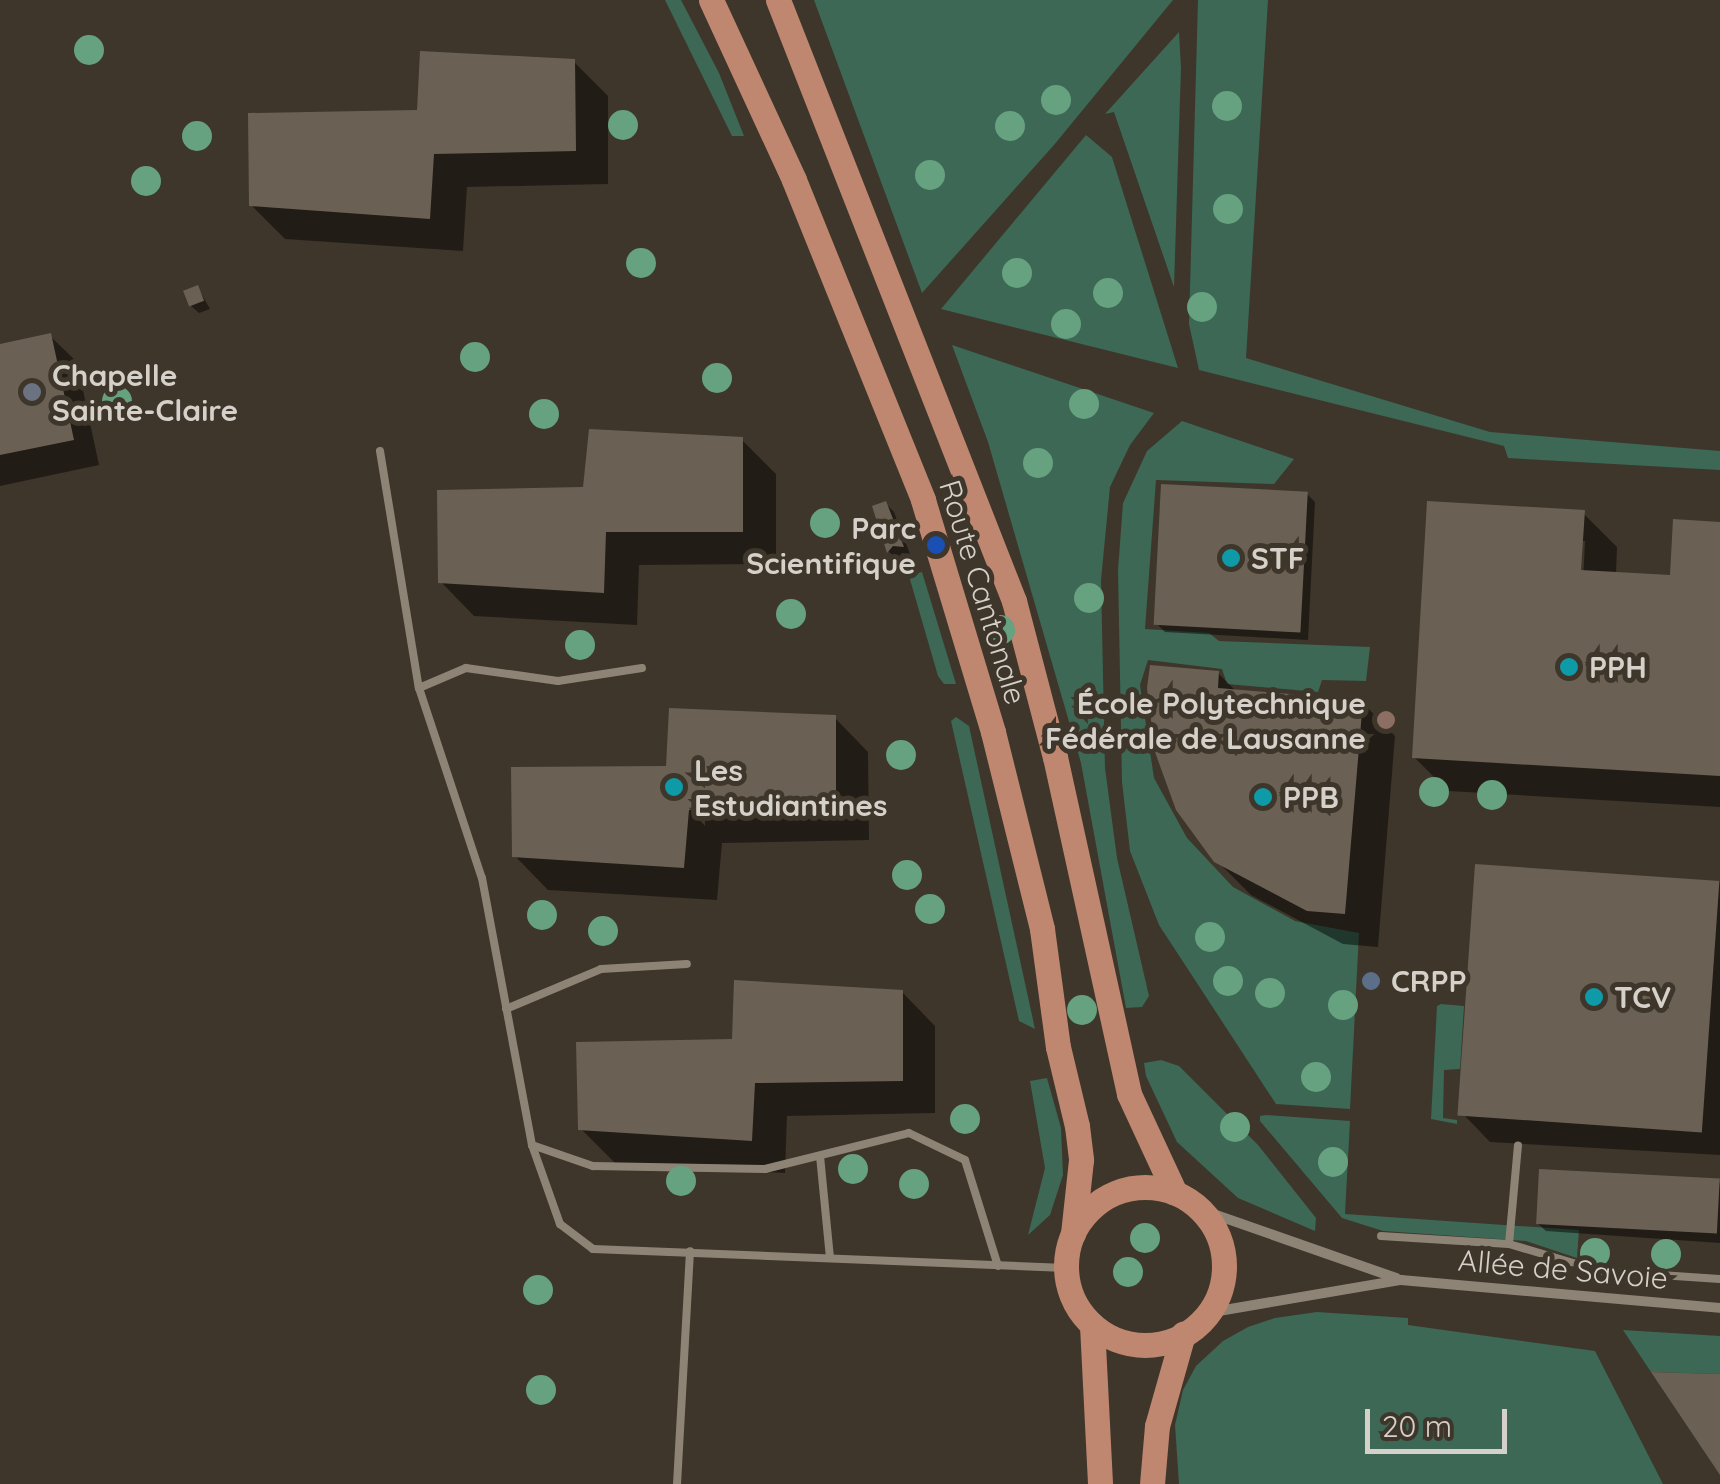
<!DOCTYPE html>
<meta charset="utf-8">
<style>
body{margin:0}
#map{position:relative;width:1720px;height:1484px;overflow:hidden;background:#3e362a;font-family:Quicksand,sans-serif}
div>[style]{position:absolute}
.green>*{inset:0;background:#3c6855}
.shadow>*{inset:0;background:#0007}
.building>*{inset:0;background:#6a6154;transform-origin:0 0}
.lane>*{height:8px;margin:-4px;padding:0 4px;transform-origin:4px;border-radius:4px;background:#8e8476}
.street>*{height:10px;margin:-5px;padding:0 5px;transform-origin:5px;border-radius:5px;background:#8e8476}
.primary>*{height:25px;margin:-12.5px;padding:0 12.5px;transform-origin:12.5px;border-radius:12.5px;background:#bf8770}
.primary>.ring{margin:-12.5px;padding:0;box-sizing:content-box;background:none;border:25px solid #bf8770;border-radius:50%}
.trees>*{width:30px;height:30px;margin:-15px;border-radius:50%;background:#66a180}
.dots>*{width:28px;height:28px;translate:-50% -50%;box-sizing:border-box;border:5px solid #3e362a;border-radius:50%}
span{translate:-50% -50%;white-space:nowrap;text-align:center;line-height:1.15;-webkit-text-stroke:10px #3e362a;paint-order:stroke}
.poi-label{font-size:30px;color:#d5d0c9;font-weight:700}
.left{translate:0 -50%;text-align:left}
.right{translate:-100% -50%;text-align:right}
.street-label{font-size:30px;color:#d5d0c9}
.scale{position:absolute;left:1365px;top:1409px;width:142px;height:45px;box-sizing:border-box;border:5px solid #d5d0c9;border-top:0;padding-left:12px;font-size:30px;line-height:35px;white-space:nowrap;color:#d5d0c9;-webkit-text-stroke:8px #3e362a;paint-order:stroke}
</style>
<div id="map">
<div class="green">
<i style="clip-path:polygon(665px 0,681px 0,719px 73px,744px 136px,732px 136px)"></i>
<i style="clip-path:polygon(814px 0,1173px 0,1054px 145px,922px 293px)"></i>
<i style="clip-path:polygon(1198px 0,1268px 0,1246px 358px,1490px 432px,1720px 451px,1720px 470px,1508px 458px,1504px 446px,1199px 370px,1189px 324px)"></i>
<i style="clip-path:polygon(1179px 32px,1181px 68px,1174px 287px,1114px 112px,1105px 114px)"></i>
<i style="clip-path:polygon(1086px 135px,1112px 157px,1178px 368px,941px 309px)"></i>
<i style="clip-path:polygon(952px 345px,1154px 413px,1130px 445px,1110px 487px,1101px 580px,1105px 768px,1117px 858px,1149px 996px,1142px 1007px,1126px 1008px,1081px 763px,988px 442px)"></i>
<i style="clip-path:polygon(1182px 421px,1294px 459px,1274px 484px,1156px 480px,1145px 629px,1209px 633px,1219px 641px,1370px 647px,1366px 681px,1322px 680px,1318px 692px,1227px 684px,1222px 669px,1148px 660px,1140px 685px,1154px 778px,1187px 838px,1233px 887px,1295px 921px,1359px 933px,1350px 1109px,1276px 1104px,1159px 925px,1130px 851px,1122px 782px,1118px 570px,1123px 503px,1147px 451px)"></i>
<i style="clip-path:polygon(922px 572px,956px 684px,944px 684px,938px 676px,909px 576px)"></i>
<i style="clip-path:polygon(956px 717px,969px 726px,1035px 1029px,1019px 1021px,951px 721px)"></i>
<i style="clip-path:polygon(1441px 1004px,1464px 1006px,1460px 1069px,1444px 1070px,1443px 1118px,1457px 1120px,1457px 1124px,1431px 1119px,1437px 1006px)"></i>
<i style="clip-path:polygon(1161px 1060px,1179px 1066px,1258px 1145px,1316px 1218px,1315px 1231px,1238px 1198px,1177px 1142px,1146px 1076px,1144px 1063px)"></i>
<i style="clip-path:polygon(1047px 1078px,1061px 1128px,1063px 1175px,1050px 1215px,1028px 1235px,1045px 1168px,1030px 1081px)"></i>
<i style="clip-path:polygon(1266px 1115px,1350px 1121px,1345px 1214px,1579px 1230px,1577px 1258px,1526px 1241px,1383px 1231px,1342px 1218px,1260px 1121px,1260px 1116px)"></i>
<i style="clip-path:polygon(1317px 1312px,1408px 1318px,1408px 1325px,1595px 1351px,1663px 1484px,1179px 1484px,1175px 1425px,1183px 1390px,1196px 1366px,1223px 1341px,1248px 1327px,1275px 1318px)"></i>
<i style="clip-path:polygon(1623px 1330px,1720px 1336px,1720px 1374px,1651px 1372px)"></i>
</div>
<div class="shadow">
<i style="clip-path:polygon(574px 62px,608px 96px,608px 184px,467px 187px,463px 251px,285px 239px,251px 205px)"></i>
<i style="clip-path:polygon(198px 288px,210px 309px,199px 313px,190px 305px)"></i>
<i style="clip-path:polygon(50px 336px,77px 362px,99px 465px,0 486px,0 347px)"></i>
<i style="clip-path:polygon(742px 440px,776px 474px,776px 564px,639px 565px,637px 625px,474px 616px,441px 582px,585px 490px)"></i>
<i style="clip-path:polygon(1307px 494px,1315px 502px,1308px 640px,1165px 632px,1157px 624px)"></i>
<i style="clip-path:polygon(886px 504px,894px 512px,910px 554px,902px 553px,897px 559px,889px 552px,875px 508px)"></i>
<i style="clip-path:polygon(evenodd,1583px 513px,1617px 547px,1616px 575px,1672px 578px,1720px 524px,1720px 807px,1448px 791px,1414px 757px,1583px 513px,1580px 541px,1585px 541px,1583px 583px,1578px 583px,1580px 541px)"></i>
<i style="clip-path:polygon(1218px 673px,1237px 692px,1362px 702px,1395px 736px,1378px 947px,1343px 944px,1251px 895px,1216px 860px)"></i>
<i style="clip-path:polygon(835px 718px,868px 752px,869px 840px,722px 843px,717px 900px,548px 890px,515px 856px)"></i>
<i style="clip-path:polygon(1720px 881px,1720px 1155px,1490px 1142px,1464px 1115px)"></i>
<i style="clip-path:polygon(902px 992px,935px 1026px,935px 1113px,787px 1116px,785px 1173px,615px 1163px,581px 1129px,734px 1041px)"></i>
<i style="clip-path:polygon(1720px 1183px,1720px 1243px,1546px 1231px,1537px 1223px)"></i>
</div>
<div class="building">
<i style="clip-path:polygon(420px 51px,575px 59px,576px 151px,434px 154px,430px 219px,249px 206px,248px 113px,417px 110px)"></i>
<i style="left:198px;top:285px;width:17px;height:16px;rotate:69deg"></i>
<i style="clip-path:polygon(51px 333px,74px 440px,0 455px,0 344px)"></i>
<i style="clip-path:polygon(589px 429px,743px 437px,743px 532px,606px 532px,604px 593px,438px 583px,437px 490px,583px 487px)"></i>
<i style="left:1161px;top:484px;width:147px;height:141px;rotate:3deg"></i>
<i style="clip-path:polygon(886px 501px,904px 547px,893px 546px,887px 553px,872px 506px)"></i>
<i style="clip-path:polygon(1427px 501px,1585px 510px,1581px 570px,1670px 575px,1673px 519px,1720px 522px,1720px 776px,1412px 758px)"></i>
<i style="clip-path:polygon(1150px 665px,1219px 671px,1218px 688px,1363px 700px,1345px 914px,1307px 911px,1214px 862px,1176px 810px,1155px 752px,1147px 688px)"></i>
<i style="clip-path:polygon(669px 708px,836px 715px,836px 808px,689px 810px,684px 868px,512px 857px,511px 767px,666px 766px)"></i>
<i style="left:1475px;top:864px;width:245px;height:252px;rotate:4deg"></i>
<i style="clip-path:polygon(734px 980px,903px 990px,903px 1081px,755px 1083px,752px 1141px,578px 1130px,576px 1042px,732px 1039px)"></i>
<i style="left:1539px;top:1169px;width:181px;height:55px;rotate:3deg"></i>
<i style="clip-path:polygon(1651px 1372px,1720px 1374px,1720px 1475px)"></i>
</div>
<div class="lane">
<i style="left:380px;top:451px;width:240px;rotate:80.7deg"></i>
<i style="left:419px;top:688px;width:200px;rotate:71.7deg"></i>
<i style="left:482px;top:878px;width:272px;rotate:79.4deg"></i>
<i style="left:532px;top:1145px;width:84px;rotate:70.5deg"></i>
<i style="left:560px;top:1224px;width:41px;rotate:37.1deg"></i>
<i style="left:593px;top:1249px;width:473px;rotate:2.3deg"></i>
<i style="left:419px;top:688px;width:51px;rotate:-23.1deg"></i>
<i style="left:466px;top:668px;width:93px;rotate:8deg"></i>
<i style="left:558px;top:681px;width:85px;rotate:-8.8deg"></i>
<i style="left:506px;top:1009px;width:103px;rotate:-22.8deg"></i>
<i style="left:601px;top:969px;width:86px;rotate:-3.3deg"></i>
<i style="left:532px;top:1145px;width:65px;rotate:19deg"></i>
<i style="left:593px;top:1166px;width:172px;rotate:1deg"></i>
<i style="left:765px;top:1169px;width:148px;rotate:-14deg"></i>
<i style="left:909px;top:1133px;width:62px;rotate:25.7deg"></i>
<i style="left:965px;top:1160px;width:111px;rotate:72.7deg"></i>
<i style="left:820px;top:1156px;width:102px;rotate:84.4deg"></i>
<i style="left:1381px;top:1236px;width:128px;rotate:3.6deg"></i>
<i style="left:1509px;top:1244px;width:95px;rotate:16.5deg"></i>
<i style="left:1600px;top:1271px;width:120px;rotate:3.8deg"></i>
<i style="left:1509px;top:1244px;width:99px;rotate:-84.8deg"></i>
<i style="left:677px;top:1484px;width:233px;rotate:-86.8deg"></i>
</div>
<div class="street">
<i style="left:1199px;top:1209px;width:209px;rotate:19.3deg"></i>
<i style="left:1207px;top:1313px;width:197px;rotate:-9.7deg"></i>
<i style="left:1401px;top:1280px;width:320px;rotate:5deg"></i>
</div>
<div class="primary">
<i style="left:711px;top:0;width:198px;rotate:65.2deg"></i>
<i style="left:794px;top:180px;width:345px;rotate:68deg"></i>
<i style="left:923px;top:500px;width:242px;rotate:73.2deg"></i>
<i style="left:993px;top:732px;width:203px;rotate:76deg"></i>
<i style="left:1042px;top:929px;width:119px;rotate:82.3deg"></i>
<i style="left:1058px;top:1047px;width:81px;rotate:76.5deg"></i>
<i style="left:1077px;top:1126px;width:34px;rotate:83deg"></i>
<i style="left:1081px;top:1160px;width:74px;rotate:96.2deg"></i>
<i style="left:778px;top:0;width:646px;rotate:68.56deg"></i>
<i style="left:1014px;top:601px;width:161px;rotate:75.3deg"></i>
<i style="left:1055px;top:757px;width:345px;rotate:77.6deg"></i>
<i style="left:1129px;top:1094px;width:109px;rotate:65.1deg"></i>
<i class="ring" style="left:1066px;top:1187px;width:133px;height:133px"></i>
<i style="left:1092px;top:1325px;width:159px;rotate:87.1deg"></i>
<i style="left:1152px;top:1484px;width:58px;rotate:-85.1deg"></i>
<i style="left:1157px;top:1426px;width:96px;rotate:-74.2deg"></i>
</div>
<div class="trees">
<i style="left:89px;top:50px"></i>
<i style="left:1056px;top:100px"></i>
<i style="left:1227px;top:106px"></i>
<i style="left:623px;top:125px"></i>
<i style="left:1010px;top:126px"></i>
<i style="left:197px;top:136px"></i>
<i style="left:930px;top:175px"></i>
<i style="left:146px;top:181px"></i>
<i style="left:1228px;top:209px"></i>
<i style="left:641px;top:263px"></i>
<i style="left:1017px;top:273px"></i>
<i style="left:1108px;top:293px"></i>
<i style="left:1202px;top:307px"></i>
<i style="left:1066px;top:324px"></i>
<i style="left:475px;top:357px"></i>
<i style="left:717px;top:378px"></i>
<i style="left:117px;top:401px"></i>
<i style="left:1084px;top:404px"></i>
<i style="left:544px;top:414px"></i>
<i style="left:1038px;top:463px"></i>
<i style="left:825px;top:523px"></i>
<i style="left:1089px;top:598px"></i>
<i style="left:791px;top:614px"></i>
<i style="left:1000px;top:630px"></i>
<i style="left:580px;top:645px"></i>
<i style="left:901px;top:755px"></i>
<i style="left:1434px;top:792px"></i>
<i style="left:1492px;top:795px"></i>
<i style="left:907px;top:875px"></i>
<i style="left:930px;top:909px"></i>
<i style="left:542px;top:915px"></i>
<i style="left:603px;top:931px"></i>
<i style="left:1210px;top:937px"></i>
<i style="left:1228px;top:981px"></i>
<i style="left:1270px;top:993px"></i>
<i style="left:1343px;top:1005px"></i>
<i style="left:1082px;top:1010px"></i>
<i style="left:1316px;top:1077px"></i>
<i style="left:965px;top:1119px"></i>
<i style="left:1235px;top:1127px"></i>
<i style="left:1333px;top:1162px"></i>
<i style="left:853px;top:1169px"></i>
<i style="left:681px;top:1181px"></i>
<i style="left:914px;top:1184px"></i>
<i style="left:1145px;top:1238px"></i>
<i style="left:1595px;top:1253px"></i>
<i style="left:1666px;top:1254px"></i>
<i style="left:1128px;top:1272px"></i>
<i style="left:538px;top:1290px"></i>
<i style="left:541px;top:1390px"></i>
</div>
<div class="dots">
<i style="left:32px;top:392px;background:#6b7280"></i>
<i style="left:936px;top:545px;background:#1a4fb4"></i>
<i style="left:1231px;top:558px;background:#0f9aa8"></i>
<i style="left:1569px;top:667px;background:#0f9aa8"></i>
<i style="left:1386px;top:720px;background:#8d6e63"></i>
<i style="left:674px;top:787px;background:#0f9aa8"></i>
<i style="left:1263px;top:797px;background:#0f9aa8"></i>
<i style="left:1371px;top:981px;background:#5c6f8a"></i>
<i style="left:1594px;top:997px;background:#0f9aa8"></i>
</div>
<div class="poi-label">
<span class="left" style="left:52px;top:392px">Chapelle<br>Sainte-Claire</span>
<span class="right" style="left:916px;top:545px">Parc<br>Scientifique</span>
<span class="left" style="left:1251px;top:558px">STF</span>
<span class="left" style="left:1589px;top:667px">PPH</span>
<span class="right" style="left:1366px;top:720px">École Polytechnique<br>Fédérale de Lausanne</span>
<span class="left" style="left:694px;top:787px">Les<br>Estudiantines</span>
<span class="left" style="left:1283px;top:797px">PPB</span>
<span class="left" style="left:1391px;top:981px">CRPP</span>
<span class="left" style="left:1614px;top:997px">TCV</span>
</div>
<div class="street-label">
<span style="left:983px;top:592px;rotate:73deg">Route Cantonale</span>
<span style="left:1563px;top:1269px;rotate:5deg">Allée de Savoie</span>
</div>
<div class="scale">20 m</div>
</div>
